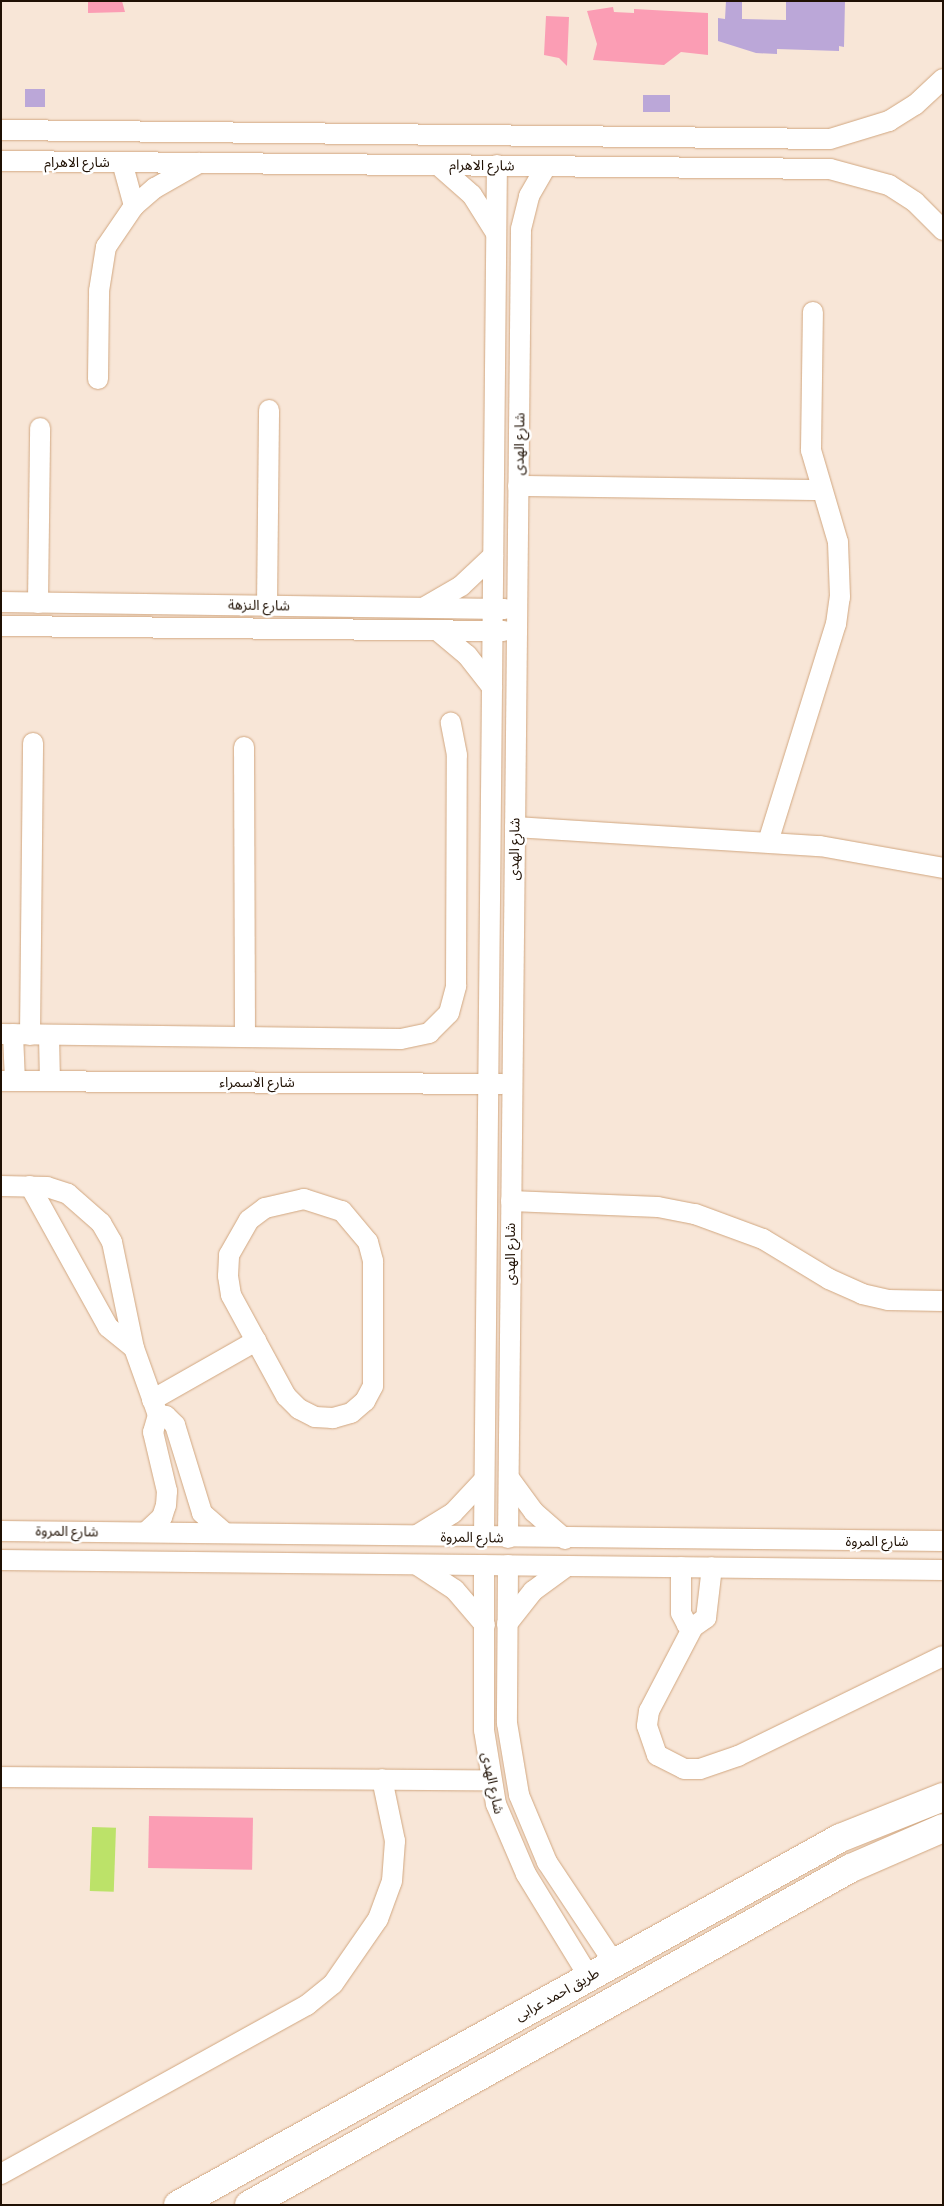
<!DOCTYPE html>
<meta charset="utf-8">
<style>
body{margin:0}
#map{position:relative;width:944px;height:2206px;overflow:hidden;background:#f8e6d7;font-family:"Roboto Condensed","Noto Sans Arabic",sans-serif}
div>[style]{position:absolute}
.green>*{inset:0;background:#fb9db4;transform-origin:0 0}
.water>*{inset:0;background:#bce269;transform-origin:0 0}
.building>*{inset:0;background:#bba7d8;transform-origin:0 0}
.roads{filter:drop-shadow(0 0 1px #d1a780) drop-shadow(0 0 1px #d1a780)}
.street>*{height:20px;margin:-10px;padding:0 10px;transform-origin:10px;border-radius:10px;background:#fff}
.secondary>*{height:28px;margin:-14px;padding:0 14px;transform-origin:14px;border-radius:14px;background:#fff}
span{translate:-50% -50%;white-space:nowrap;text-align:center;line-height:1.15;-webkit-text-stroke:5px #fff;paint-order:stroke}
.street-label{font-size:14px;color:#1f1003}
.frame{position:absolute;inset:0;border:2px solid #1f1003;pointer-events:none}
</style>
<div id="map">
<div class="green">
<i style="clip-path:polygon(88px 1px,122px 1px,125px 12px,88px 13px)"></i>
<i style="clip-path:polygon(613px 7px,614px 12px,634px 13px,634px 9px,708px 13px,708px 55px,681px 52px,664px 65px,593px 60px,597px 44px,587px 11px)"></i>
<i style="clip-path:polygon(546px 16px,569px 17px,567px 66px,559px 58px,544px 55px)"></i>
<i style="left:149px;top:1816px;width:104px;height:52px;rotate:1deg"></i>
</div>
<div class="water">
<i style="left:92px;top:1827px;width:24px;height:64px;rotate:2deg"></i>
</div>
<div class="building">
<i style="clip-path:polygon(726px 1px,742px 1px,742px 19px,786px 20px,786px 1px,845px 1px,844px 47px,839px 46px,839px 51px,777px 49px,777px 54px,756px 53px,718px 41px,718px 18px,725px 19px)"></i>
<i style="left:25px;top:89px;width:20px;height:18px"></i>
<i style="left:643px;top:95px;width:27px;height:17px"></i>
</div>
<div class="roads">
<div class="street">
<i style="left:1px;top:130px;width:829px;rotate:0.62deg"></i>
<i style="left:830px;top:139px;width:62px;rotate:-17deg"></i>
<i style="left:889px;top:121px;width:31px;rotate:-32deg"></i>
<i style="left:915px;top:105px;width:38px;rotate:-43deg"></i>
<i style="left:1px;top:161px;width:829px;rotate:0.55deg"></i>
<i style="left:830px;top:169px;width:61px;rotate:15.2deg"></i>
<i style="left:889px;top:185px;width:31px;rotate:33deg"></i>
<i style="left:915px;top:202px;width:40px;rotate:45deg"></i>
<i style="left:122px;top:162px;width:46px;rotate:74.7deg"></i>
<i style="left:438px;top:165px;width:45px;rotate:41.4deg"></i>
<i style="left:472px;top:195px;width:45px;rotate:57.7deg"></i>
<i style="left:98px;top:379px;width:88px;rotate:-89.3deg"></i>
<i style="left:99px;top:291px;width:45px;rotate:-81deg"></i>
<i style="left:106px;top:247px;width:50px;rotate:-55.7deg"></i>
<i style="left:134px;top:206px;width:28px;rotate:-41deg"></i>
<i style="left:155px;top:188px;width:51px;rotate:-29.6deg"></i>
<i style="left:518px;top:486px;width:303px;rotate:0.8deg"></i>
<i style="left:1px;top:602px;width:504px;rotate:0.8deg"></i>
<i style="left:38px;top:603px;width:175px;rotate:-89.3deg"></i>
<i style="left:267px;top:606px;width:196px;rotate:-89.4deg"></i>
<i style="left:425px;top:607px;width:42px;rotate:-30.3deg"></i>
<i style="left:461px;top:586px;width:44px;rotate:-43.2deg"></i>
<i style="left:1px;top:626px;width:503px;rotate:0.57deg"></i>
<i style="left:437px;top:630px;width:39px;rotate:40deg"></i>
<i style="left:467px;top:655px;width:41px;rotate:52deg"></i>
<i style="left:244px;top:747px;width:290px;rotate:89.8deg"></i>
<i style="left:515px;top:827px;width:306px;rotate:3.6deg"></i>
<i style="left:820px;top:846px;width:125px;rotate:10.1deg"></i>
<i style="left:768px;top:842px;width:228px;rotate:-72.7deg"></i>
<i style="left:836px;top:624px;width:27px;rotate:-82deg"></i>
<i style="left:840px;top:597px;width:55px;rotate:-92.1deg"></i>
<i style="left:838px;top:542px;width:96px;rotate:-106.4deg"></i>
<i style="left:811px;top:450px;width:138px;rotate:-89.2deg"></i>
<i style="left:1px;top:1034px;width:400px;rotate:0.7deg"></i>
<i style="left:401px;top:1039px;width:29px;rotate:-12deg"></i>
<i style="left:429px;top:1033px;width:28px;rotate:-45deg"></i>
<i style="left:449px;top:1013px;width:28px;rotate:-75deg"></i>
<i style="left:456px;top:986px;width:231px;rotate:-89.8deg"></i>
<i style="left:457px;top:755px;width:33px;rotate:-101deg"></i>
<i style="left:13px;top:1034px;width:47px;rotate:87.6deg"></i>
<i style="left:30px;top:1035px;width:292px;rotate:-89.4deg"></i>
<i style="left:49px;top:1035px;width:46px;rotate:88.8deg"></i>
<i style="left:1px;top:1081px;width:501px;rotate:0.34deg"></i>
<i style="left:1px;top:1186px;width:46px;rotate:1.2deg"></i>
<i style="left:47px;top:1187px;width:22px;rotate:18deg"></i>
<i style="left:68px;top:1194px;width:44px;rotate:41.3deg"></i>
<i style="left:101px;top:1223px;width:22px;rotate:60deg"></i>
<i style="left:112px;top:1242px;width:108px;rotate:78.3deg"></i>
<i style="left:134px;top:1348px;width:71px;rotate:70.3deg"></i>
<i style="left:158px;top:1415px;width:18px;rotate:106deg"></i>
<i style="left:153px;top:1432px;width:61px;rotate:76.7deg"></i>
<i style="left:167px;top:1491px;width:14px;rotate:94deg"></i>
<i style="left:166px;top:1505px;width:13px;rotate:108deg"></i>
<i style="left:162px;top:1517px;width:22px;rotate:137deg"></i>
<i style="left:30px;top:1186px;width:161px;rotate:61deg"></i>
<i style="left:108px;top:1327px;width:33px;rotate:39deg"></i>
<i style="left:304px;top:1199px;width:40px;rotate:18deg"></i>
<i style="left:342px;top:1211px;width:40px;rotate:50deg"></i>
<i style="left:368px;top:1242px;width:20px;rotate:75deg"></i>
<i style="left:373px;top:1261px;width:125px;rotate:90deg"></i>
<i style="left:373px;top:1386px;width:17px;rotate:118deg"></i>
<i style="left:365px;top:1401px;width:18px;rotate:139deg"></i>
<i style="left:351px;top:1413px;width:19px;rotate:164deg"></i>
<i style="left:333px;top:1418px;width:18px;rotate:-177deg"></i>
<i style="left:315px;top:1417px;width:18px;rotate:-153deg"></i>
<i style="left:299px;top:1409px;width:18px;rotate:-135deg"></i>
<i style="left:286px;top:1396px;width:115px;rotate:-118.6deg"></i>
<i style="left:231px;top:1295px;width:19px;rotate:-99deg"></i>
<i style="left:228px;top:1276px;width:21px;rotate:-87deg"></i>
<i style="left:229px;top:1255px;width:40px;rotate:-60.3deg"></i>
<i style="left:249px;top:1220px;width:20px;rotate:-37deg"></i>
<i style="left:265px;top:1208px;width:40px;rotate:-13deg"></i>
<i style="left:511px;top:1201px;width:147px;rotate:2.3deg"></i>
<i style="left:658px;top:1207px;width:38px;rotate:11deg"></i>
<i style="left:695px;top:1214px;width:72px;rotate:20.2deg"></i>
<i style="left:763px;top:1239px;width:77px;rotate:31.2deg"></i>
<i style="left:829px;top:1279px;width:36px;rotate:24deg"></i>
<i style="left:862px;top:1294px;width:27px;rotate:13deg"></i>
<i style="left:888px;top:1300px;width:55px;rotate:1deg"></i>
<i style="left:152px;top:1400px;width:120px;rotate:-29.6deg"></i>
<i style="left:158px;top:1415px;width:8px;rotate:7deg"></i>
<i style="left:166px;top:1416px;width:13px;rotate:45deg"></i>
<i style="left:175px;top:1425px;width:92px;rotate:72.9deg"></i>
<i style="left:202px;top:1513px;width:30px;rotate:41deg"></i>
<i style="left:509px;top:1478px;width:42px;rotate:53.7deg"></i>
<i style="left:534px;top:1512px;width:41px;rotate:41.1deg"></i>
<i style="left:1px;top:1531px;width:942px;rotate:0.61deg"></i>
<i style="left:417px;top:1535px;width:42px;rotate:-31.4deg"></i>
<i style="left:453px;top:1513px;width:45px;rotate:-46.8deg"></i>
<i style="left:484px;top:1537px;width:1372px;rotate:-89.46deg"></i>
<i style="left:508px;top:1538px;width:1309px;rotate:-89.43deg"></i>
<i style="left:521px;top:229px;width:34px;rotate:-76deg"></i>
<i style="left:529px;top:196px;width:34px;rotate:-60deg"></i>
<i style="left:1px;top:1560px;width:942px;rotate:0.61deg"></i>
<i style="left:417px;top:1565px;width:45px;rotate:33.3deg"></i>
<i style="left:455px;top:1590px;width:46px;rotate:49.4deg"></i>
<i style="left:484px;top:1565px;width:165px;rotate:90deg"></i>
<i style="left:484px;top:1730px;width:75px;rotate:80.8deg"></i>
<i style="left:496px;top:1804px;width:76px;rotate:66.8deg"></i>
<i style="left:526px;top:1874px;width:121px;rotate:58.5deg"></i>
<i style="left:508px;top:1565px;width:158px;rotate:90.4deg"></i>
<i style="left:507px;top:1723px;width:73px;rotate:80.5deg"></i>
<i style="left:519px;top:1795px;width:73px;rotate:67.3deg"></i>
<i style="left:547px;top:1862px;width:121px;rotate:56.4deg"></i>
<i style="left:681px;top:1567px;width:46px;rotate:90deg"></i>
<i style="left:681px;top:1613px;width:13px;rotate:63deg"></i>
<i style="left:687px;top:1625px;width:6px;rotate:18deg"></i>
<i style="left:693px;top:1627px;width:16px;rotate:-35deg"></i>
<i style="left:706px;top:1618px;width:51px;rotate:-83.3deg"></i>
<i style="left:507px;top:1624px;width:42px;rotate:-51.8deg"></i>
<i style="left:533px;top:1591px;width:42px;rotate:-36.3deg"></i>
<i style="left:693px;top:1627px;width:95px;rotate:117.6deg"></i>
<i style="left:649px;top:1711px;width:15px;rotate:98deg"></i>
<i style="left:647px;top:1726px;width:31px;rotate:71deg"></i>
<i style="left:657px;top:1755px;width:30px;rotate:27deg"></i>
<i style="left:684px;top:1769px;width:16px"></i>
<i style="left:700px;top:1769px;width:40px;rotate:-18.9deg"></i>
<i style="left:738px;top:1756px;width:228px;rotate:-26deg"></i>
<i style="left:1px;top:1777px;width:489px;rotate:0.4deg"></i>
<i style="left:1px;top:2174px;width:350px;rotate:-28.9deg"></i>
<i style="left:307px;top:2005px;width:33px;rotate:-39deg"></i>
<i style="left:333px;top:1984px;width:79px;rotate:-55.3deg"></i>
<i style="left:378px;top:1919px;width:40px;rotate:-69.8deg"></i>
<i style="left:392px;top:1881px;width:40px;rotate:-85.7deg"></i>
<i style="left:395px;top:1841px;width:63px;rotate:-101.8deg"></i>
</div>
<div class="secondary">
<i style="left:178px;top:2205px;width:757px;rotate:-29deg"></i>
<i style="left:840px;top:1838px;width:111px;rotate:-21.7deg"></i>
<i style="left:249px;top:2205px;width:690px;rotate:-29.24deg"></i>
<i style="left:851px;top:1868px;width:100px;rotate:-23.5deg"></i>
</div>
</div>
<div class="street-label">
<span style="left:77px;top:162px">شارع الاهرام</span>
<span style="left:482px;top:165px;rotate:1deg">شارع الاهرام</span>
<span style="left:519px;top:444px;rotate:-89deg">شارع الهدى</span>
<span style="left:259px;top:605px;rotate:1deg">شارع النزهة</span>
<span style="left:514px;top:849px;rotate:-89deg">شارع الهدى</span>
<span style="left:257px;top:1082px">شارع الاسمراء</span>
<span style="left:510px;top:1254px;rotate:-90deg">شارع الهدى</span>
<span style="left:67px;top:1531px;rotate:1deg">شارع المروة</span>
<span style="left:472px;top:1537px;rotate:1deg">شارع المروة</span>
<span style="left:877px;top:1541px">شارع المروة</span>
<span style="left:493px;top:1783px;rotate:78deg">شارع الهدى</span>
<span style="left:557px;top:1994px;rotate:-29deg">طريق احمد عرابى</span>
</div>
<div class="frame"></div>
</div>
